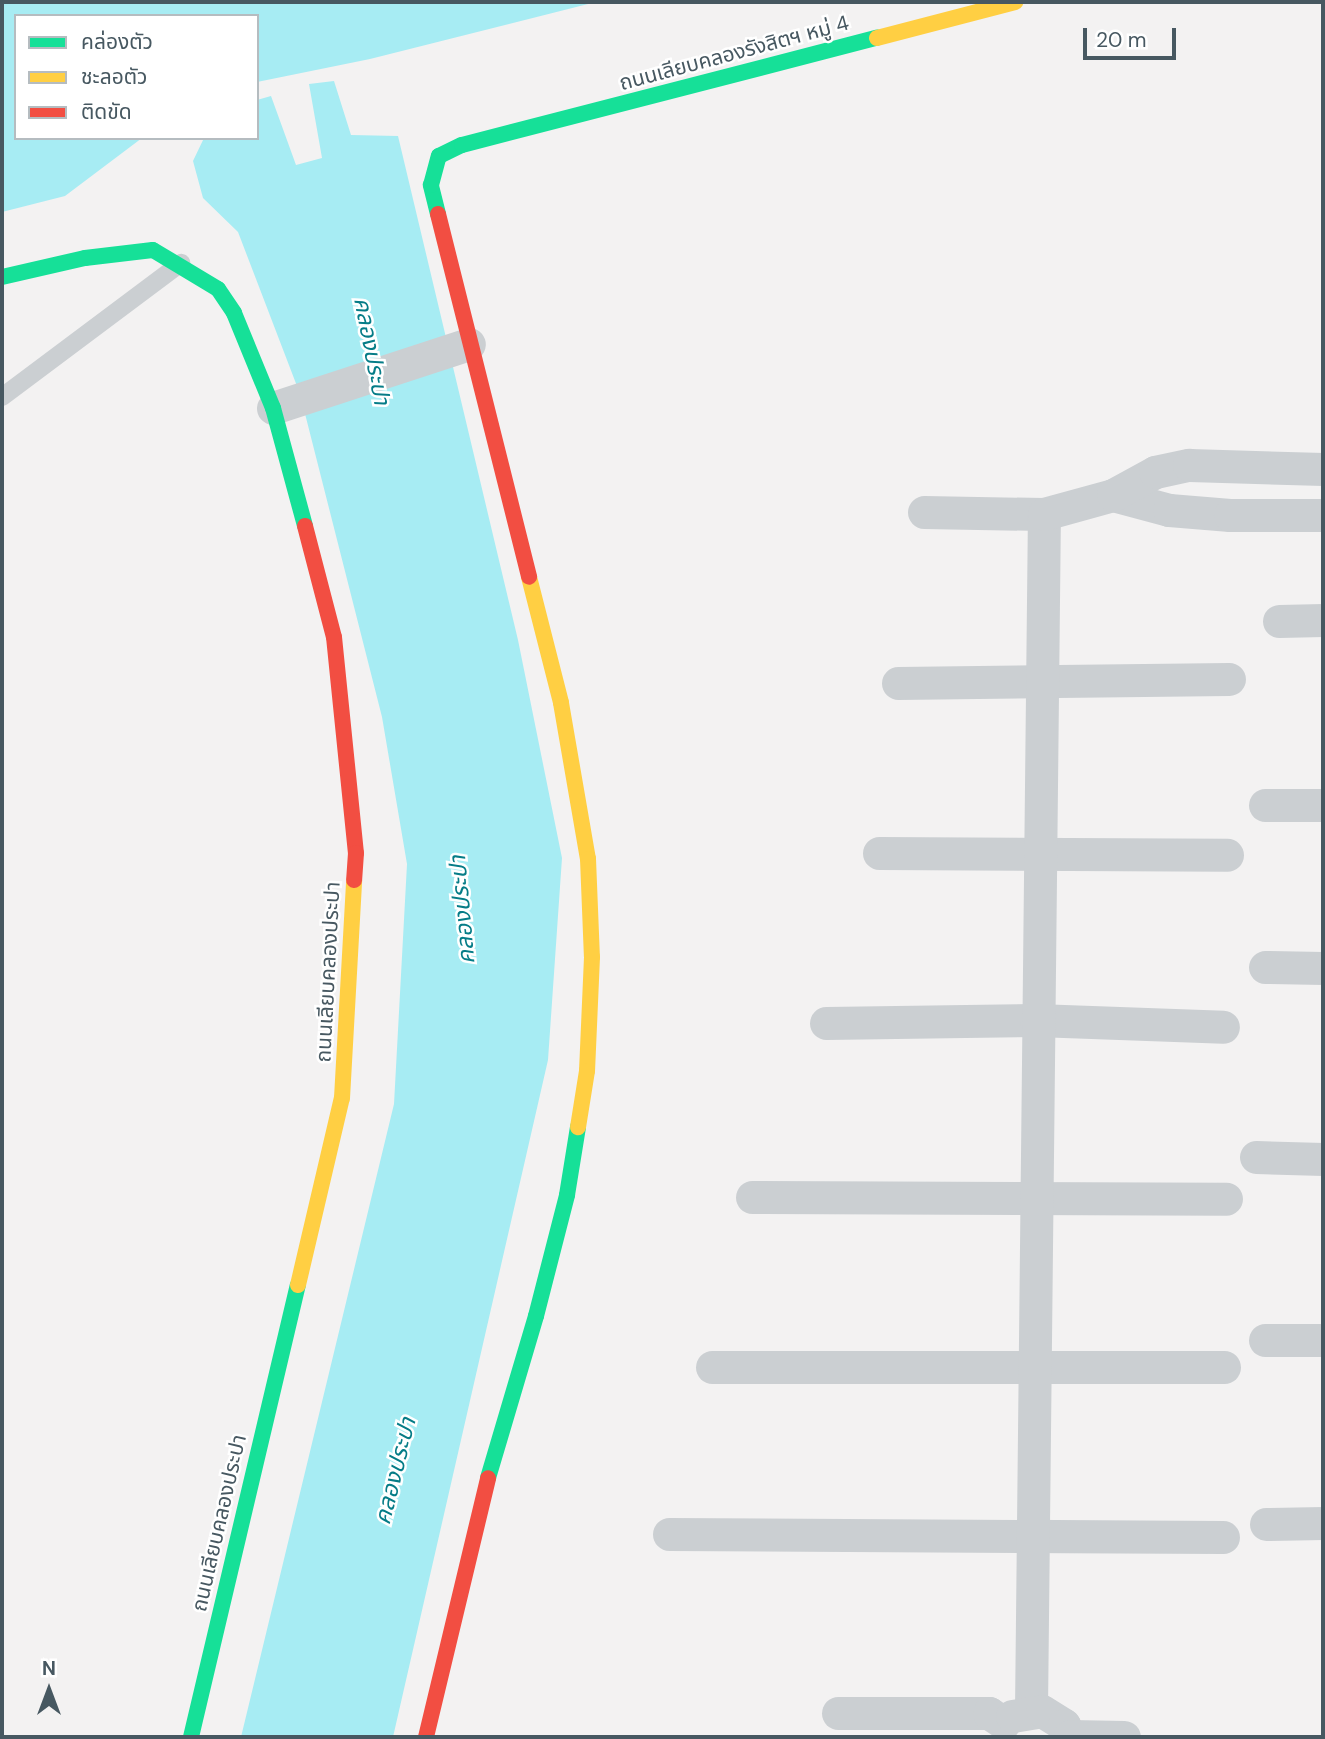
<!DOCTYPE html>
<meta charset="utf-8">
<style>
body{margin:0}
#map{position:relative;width:1325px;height:1739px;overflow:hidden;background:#f3f2f2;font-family:"DM Sans","Noto Sans Thai",sans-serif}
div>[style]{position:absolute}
.water>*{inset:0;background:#a7ecf3}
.lane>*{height:18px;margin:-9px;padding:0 9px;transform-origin:9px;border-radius:9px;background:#cbcfd2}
.street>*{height:33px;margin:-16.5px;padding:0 16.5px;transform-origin:16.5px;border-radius:16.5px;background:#cbcfd2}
.fast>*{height:16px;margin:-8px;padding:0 8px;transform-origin:8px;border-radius:8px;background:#16e098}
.slow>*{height:16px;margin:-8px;padding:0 8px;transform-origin:8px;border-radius:8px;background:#ffcf43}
.jam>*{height:16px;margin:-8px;padding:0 8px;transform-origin:8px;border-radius:8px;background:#f24e42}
span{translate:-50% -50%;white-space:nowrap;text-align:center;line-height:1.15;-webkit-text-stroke:5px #fff;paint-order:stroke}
.street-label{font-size:21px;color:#475861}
.water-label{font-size:23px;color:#057c87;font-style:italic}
.frame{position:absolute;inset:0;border:4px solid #475861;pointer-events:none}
.legend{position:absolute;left:14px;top:14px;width:245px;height:126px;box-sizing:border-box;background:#fff;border:2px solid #b5bcc0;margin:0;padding:9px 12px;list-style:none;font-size:21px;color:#475861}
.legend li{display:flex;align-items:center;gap:14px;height:35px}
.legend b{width:35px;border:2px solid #b5bcc0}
.north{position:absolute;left:14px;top:1655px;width:70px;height:70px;-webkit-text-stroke:5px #fff;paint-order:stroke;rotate:0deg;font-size:19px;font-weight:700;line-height:28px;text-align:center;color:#475861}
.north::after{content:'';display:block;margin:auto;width:24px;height:32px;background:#475861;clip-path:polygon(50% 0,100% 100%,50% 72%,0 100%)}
.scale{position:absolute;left:1083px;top:28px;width:93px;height:32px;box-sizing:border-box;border:4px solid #475861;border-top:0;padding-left:9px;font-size:21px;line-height:24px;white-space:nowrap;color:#475861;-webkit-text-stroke:5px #fff;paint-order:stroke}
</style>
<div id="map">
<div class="water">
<i style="clip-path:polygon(2px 2px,596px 2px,370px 59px,257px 82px,257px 16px,16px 16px,16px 138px,142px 138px,65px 196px,2px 212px)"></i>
<i style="clip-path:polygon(334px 81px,351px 135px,398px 136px,518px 640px,562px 858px,548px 1060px,393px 1737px,241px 1737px,394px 1104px,407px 864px,382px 717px,300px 394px,238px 232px,203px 198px,193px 161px,204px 138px,257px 138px,257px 100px,271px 96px,296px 165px,322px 158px,309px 84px)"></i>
</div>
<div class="lane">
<i style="left:2px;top:397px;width:224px;rotate:-36.8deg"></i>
</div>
<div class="street">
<i style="left:273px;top:408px;width:206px;rotate:-18.1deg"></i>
<i style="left:1113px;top:495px;width:58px;rotate:15deg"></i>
<i style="left:1169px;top:510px;width:61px;rotate:4.7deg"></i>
<i style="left:1230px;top:515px;width:93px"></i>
<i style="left:924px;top:512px;width:120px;rotate:1deg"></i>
<i style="left:1279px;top:621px;width:44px;rotate:-1.3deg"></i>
<i style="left:898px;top:683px;width:331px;rotate:-0.7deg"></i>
<i style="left:1265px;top:805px;width:58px"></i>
<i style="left:879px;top:853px;width:348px;rotate:0.3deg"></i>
<i style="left:1265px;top:967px;width:58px;rotate:1deg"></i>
<i style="left:826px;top:1023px;width:210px;rotate:-0.8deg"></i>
<i style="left:1036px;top:1020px;width:187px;rotate:2.1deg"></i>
<i style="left:1256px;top:1157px;width:67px;rotate:1.7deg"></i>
<i style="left:752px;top:1197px;width:474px;rotate:0.2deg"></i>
<i style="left:1265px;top:1340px;width:58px"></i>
<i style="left:712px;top:1367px;width:512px"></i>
<i style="left:1266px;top:1524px;width:57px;rotate:-1deg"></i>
<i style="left:669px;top:1534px;width:554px;rotate:0.31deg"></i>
<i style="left:1031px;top:1710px;width:1196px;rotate:-89.38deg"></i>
<i style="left:1044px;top:514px;width:72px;rotate:-15.4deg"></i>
<i style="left:1113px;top:495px;width:48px;rotate:-28.7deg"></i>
<i style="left:1155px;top:472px;width:35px;rotate:-12deg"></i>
<i style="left:1189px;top:465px;width:134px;rotate:1.7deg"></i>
<i style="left:838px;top:1713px;width:151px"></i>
<i style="left:989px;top:1713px;width:18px;rotate:34deg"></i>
<i style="left:1012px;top:1716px;width:30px;rotate:-9deg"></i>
<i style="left:1042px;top:1711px;width:26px;rotate:32deg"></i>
<i style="left:1064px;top:1725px;width:13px;rotate:63deg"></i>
<i style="left:1070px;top:1736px;width:54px;rotate:1.1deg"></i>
</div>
<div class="fast">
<i style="left:438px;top:214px;width:30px;rotate:-104deg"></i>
<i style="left:431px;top:185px;width:30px;rotate:-75deg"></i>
<i style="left:439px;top:156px;width:25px;rotate:-26deg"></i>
<i style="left:462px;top:145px;width:429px;rotate:-14.5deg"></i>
<i style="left:2px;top:277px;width:85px;rotate:-12.9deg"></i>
<i style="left:85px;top:258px;width:68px;rotate:-6.7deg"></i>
<i style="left:153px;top:250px;width:76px;rotate:31deg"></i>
<i style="left:218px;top:289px;width:29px;rotate:56deg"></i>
<i style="left:234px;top:313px;width:103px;rotate:67.7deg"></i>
<i style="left:273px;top:408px;width:122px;rotate:74.8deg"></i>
<i style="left:488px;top:1478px;width:169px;rotate:-73.5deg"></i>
<i style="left:536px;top:1316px;width:125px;rotate:-75.6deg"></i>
<i style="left:567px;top:1195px;width:69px;rotate:-80.8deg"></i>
<i style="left:191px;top:1737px;width:464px;rotate:-76.7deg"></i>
</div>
<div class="slow">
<i style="left:877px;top:38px;width:143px;rotate:-14.6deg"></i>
<i style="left:529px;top:577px;width:130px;rotate:75.7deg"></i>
<i style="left:561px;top:703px;width:158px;rotate:80.2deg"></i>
<i style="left:588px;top:859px;width:98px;rotate:87.7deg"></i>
<i style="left:592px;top:957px;width:114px;rotate:92.5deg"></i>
<i style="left:587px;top:1071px;width:57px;rotate:99.1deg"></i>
<i style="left:298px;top:1285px;width:192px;rotate:-76.8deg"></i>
<i style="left:342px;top:1098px;width:218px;rotate:-86.8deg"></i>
</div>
<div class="jam">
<i style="left:438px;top:214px;width:374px;rotate:75.9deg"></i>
<i style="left:305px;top:526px;width:115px;rotate:75.4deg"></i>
<i style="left:334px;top:637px;width:217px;rotate:84.2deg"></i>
<i style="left:356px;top:853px;width:27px;rotate:94deg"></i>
<i style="left:426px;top:1737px;width:266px;rotate:-76.5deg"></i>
</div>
<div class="street-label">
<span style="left:734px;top:53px;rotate:-15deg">ถนนเลียบคลองรังสิตฯ หมู่ 4</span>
<span style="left:328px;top:972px;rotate:-87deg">ถนนเลียบคลองประปา</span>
<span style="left:219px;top:1523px;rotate:-77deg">ถนนเลียบคลองประปา</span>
</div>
<div class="water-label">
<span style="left:372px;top:351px;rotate:79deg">คลองประปา</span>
<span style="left:462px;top:910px;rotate:-95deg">คลองประปา</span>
<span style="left:395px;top:1471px;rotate:-76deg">คลองประปา</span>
</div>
<div class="frame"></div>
<ul class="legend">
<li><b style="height:9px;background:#16e098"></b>คล่องตัว</li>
<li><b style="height:9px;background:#ffcf43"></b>ชะลอตัว</li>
<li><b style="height:9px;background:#f24e42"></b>ติดขัด</li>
</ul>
<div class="north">N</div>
<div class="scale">20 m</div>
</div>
